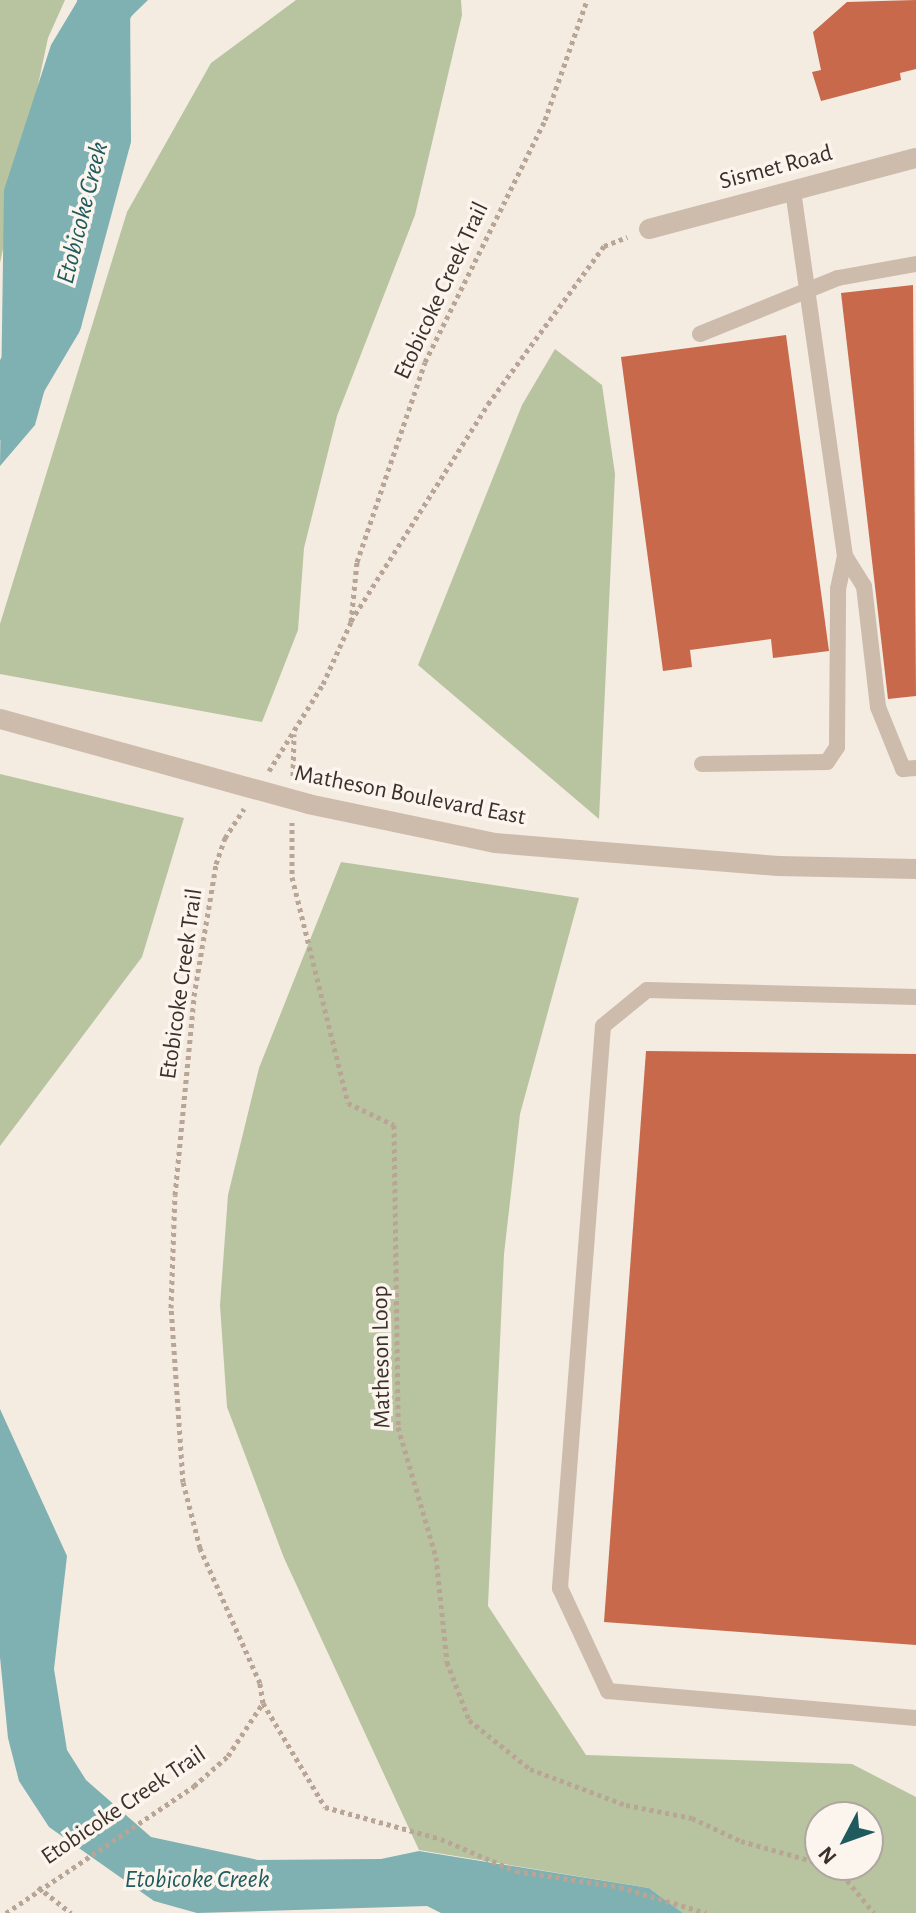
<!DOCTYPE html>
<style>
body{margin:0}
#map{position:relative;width:916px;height:1913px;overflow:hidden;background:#f4ebe1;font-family:"Alegreya Sans",sans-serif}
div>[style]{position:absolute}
.green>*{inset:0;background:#b8c4a0}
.water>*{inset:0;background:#7fb0b2}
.river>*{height:54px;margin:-27px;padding:0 27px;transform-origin:27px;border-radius:27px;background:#7fb0b2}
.building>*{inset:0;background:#c8694b}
.path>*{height:5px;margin-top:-2.5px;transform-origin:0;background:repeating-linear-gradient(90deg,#b9a596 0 4px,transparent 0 8px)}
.service>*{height:16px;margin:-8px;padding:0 8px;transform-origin:8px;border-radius:8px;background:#cdbbac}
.minor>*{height:20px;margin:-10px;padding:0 10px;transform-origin:10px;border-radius:10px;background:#cdbbac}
.tertiary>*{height:20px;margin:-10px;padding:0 10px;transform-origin:10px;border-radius:10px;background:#cdbbac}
.tertiary-bridge>*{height:20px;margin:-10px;padding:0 10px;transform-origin:10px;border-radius:10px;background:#cdbbac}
span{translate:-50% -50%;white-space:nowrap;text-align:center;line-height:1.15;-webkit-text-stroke:7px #fbf5ee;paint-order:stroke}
.street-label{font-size:24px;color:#3b302b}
.water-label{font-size:26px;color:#1f5a5e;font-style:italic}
.north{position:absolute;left:804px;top:1801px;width:80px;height:80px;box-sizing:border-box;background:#fbf5ee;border:2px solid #aea6a0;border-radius:50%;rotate:229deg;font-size:22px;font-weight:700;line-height:32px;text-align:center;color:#3b302b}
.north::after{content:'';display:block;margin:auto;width:28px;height:36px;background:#1f5a5e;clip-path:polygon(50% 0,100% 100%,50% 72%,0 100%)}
</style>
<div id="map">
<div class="green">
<i style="clip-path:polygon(0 0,65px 0,48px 38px,0 263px)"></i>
<i style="clip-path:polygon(296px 0,461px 0,462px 15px,415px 215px,337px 416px,304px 548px,298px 630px,262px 722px,0 674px,0 624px,127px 212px,211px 63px)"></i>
<i style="clip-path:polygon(555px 349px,602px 385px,615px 474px,599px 819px,418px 665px,522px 405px)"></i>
<i style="clip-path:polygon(0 774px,184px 818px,142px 957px,0 1146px)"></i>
<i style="clip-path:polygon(evenodd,341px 862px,579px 898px,520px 1114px,504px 1254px,488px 1606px,586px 1755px,852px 1764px,916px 1797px,916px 1913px,683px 1913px,649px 1888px,419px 1850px,284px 1558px,227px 1407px,220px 1305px,228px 1195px,259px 1068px,341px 862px,820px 1817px,868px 1817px,868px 1865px,820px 1865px,820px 1817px)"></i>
</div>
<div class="water">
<i style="clip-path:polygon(78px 0,148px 0,115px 32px,95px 73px,75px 279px,35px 425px,0 466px,4px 190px,51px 45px)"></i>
<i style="clip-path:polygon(0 1409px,67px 1556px,54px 1669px,67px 1750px,86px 1780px,151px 1837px,258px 1860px,381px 1859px,419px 1851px,649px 1888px,683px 1913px,441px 1913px,427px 1906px,197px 1913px,154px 1901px,49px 1827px,19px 1781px,8px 1738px,0 1657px)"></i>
</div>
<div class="river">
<i style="left:0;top:413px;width:108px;rotate:-59.4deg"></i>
<i style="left:55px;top:320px;width:188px;rotate:-74.9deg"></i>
<i style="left:104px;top:138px;width:129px;rotate:-90.4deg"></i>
<i style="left:103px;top:9px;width:11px;rotate:-52deg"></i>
</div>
<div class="building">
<i style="clip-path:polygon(916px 0,916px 69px,900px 73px,901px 80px,821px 101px,812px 72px,821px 70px,813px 32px,847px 2px)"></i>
<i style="clip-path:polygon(913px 285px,916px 696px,888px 699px,841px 293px)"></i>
<i style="clip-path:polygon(786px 335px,829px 651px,773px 658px,771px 639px,690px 650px,692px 667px,663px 671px,621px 357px)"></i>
<i style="clip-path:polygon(646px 1051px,916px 1054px,916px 1645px,604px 1622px)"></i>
</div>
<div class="path">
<i style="left:351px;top:621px;width:257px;rotate:-57.7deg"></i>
<i style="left:488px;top:404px;width:196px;rotate:-53.7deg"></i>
<i style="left:604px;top:246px;width:25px;rotate:-21deg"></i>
<i style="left:269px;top:771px;width:102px;rotate:-58.2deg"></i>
<i style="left:323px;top:684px;width:68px;rotate:-65.7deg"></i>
<i style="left:351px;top:622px;width:60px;rotate:-84.3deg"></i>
<i style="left:357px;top:562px;width:211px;rotate:-71.2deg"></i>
<i style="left:425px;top:362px;width:270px;rotate:-63.6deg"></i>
<i style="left:545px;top:120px;width:127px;rotate:-70.7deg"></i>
<i style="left:293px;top:776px;width:42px;rotate:-88.6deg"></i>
<i style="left:292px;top:822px;width:55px;rotate:90deg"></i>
<i style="left:292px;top:877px;width:233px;rotate:76.1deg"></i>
<i style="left:348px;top:1103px;width:51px;rotate:25.6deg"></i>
<i style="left:394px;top:1125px;width:302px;rotate:89.2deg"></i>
<i style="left:398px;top:1427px;width:135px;rotate:73.7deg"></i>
<i style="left:436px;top:1557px;width:106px;rotate:84deg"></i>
<i style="left:447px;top:1662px;width:62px;rotate:69.2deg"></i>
<i style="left:469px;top:1720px;width:78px;rotate:38.8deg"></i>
<i style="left:530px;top:1769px;width:103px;rotate:20.6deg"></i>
<i style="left:626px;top:1805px;width:67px;rotate:11.1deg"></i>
<i style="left:692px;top:1818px;width:54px;rotate:25.1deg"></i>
<i style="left:741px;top:1841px;width:82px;rotate:15.6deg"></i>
<i style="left:263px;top:1703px;width:121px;rotate:59.2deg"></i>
<i style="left:325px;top:1807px;width:120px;rotate:15.4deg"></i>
<i style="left:441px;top:1839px;width:82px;rotate:23.1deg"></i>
<i style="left:516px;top:1871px;width:105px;rotate:8.7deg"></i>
<i style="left:620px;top:1887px;width:90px;rotate:16.8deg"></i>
<i style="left:826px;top:1865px;width:11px;rotate:15deg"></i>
<i style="left:837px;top:1868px;width:58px;rotate:50.6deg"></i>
<i style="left:38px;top:1887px;width:42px;rotate:38.2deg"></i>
<i style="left:6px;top:1913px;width:227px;rotate:-34deg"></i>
<i style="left:194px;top:1786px;width:45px;rotate:-41.4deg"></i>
<i style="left:228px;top:1756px;width:64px;rotate:-56.6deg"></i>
<i style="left:263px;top:1703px;width:20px;rotate:-99deg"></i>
<i style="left:260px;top:1683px;width:148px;rotate:-114deg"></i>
<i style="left:200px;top:1548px;width:68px;rotate:-104.4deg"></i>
<i style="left:183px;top:1482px;width:174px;rotate:-93.9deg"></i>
<i style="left:171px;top:1308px;width:113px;rotate:-88deg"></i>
<i style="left:175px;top:1195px;width:200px;rotate:-84.5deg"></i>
<i style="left:194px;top:996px;width:134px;rotate:-80.5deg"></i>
<i style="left:216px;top:864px;width:28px;rotate:-71deg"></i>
<i style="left:225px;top:838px;width:35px;rotate:-57deg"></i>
</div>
<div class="service">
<i style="left:700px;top:334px;width:149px;rotate:-22.1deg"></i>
<i style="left:838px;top:278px;width:79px;rotate:-10.2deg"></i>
<i style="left:845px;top:556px;width:36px;rotate:58deg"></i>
<i style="left:864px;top:586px;width:122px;rotate:83.4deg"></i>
<i style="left:878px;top:707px;width:67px;rotate:68deg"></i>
<i style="left:903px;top:769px;width:13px;rotate:-4deg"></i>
<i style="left:702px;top:764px;width:125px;rotate:-0.9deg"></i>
<i style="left:827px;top:762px;width:18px;rotate:-56deg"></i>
<i style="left:837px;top:747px;width:158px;rotate:-89.6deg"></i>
<i style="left:838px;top:589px;width:34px;rotate:-78deg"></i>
<i style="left:845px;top:556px;width:370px;rotate:-98.1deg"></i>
<i style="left:916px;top:997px;width:269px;rotate:-178.5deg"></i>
<i style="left:647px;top:990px;width:57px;rotate:140.7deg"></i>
<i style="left:603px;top:1026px;width:564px;rotate:94.38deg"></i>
<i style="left:560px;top:1588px;width:114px;rotate:65deg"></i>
<i style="left:608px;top:1691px;width:309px;rotate:5deg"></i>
</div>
<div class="minor">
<i style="left:649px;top:229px;width:276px;rotate:-14.9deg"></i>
</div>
<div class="tertiary">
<i style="left:579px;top:850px;width:200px;rotate:4.6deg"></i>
<i style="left:778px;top:866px;width:138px;rotate:1.2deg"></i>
</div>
<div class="tertiary-bridge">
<i style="left:0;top:719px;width:320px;rotate:15.4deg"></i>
<i style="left:308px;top:804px;width:191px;rotate:11.8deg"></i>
<i style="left:495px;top:843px;width:84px;rotate:4.8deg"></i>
</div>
<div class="street-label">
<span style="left:776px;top:168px;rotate:-15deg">Sismet Road</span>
<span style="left:442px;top:291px;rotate:-65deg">Etobicoke Creek Trail</span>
<span style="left:410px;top:796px;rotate:11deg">Matheson Boulevard East</span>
<span style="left:182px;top:984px;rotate:-82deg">Etobicoke Creek Trail</span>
<span style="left:382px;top:1357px;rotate:-91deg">Matheson Loop</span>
<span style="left:124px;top:1806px;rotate:-34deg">Etobicoke Creek Trail</span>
</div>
<div class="water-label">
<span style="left:83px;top:213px;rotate:-76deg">Etobicoke Creek</span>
<span style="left:197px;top:1880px">Etobicoke Creek</span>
</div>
<div class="north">N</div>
</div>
